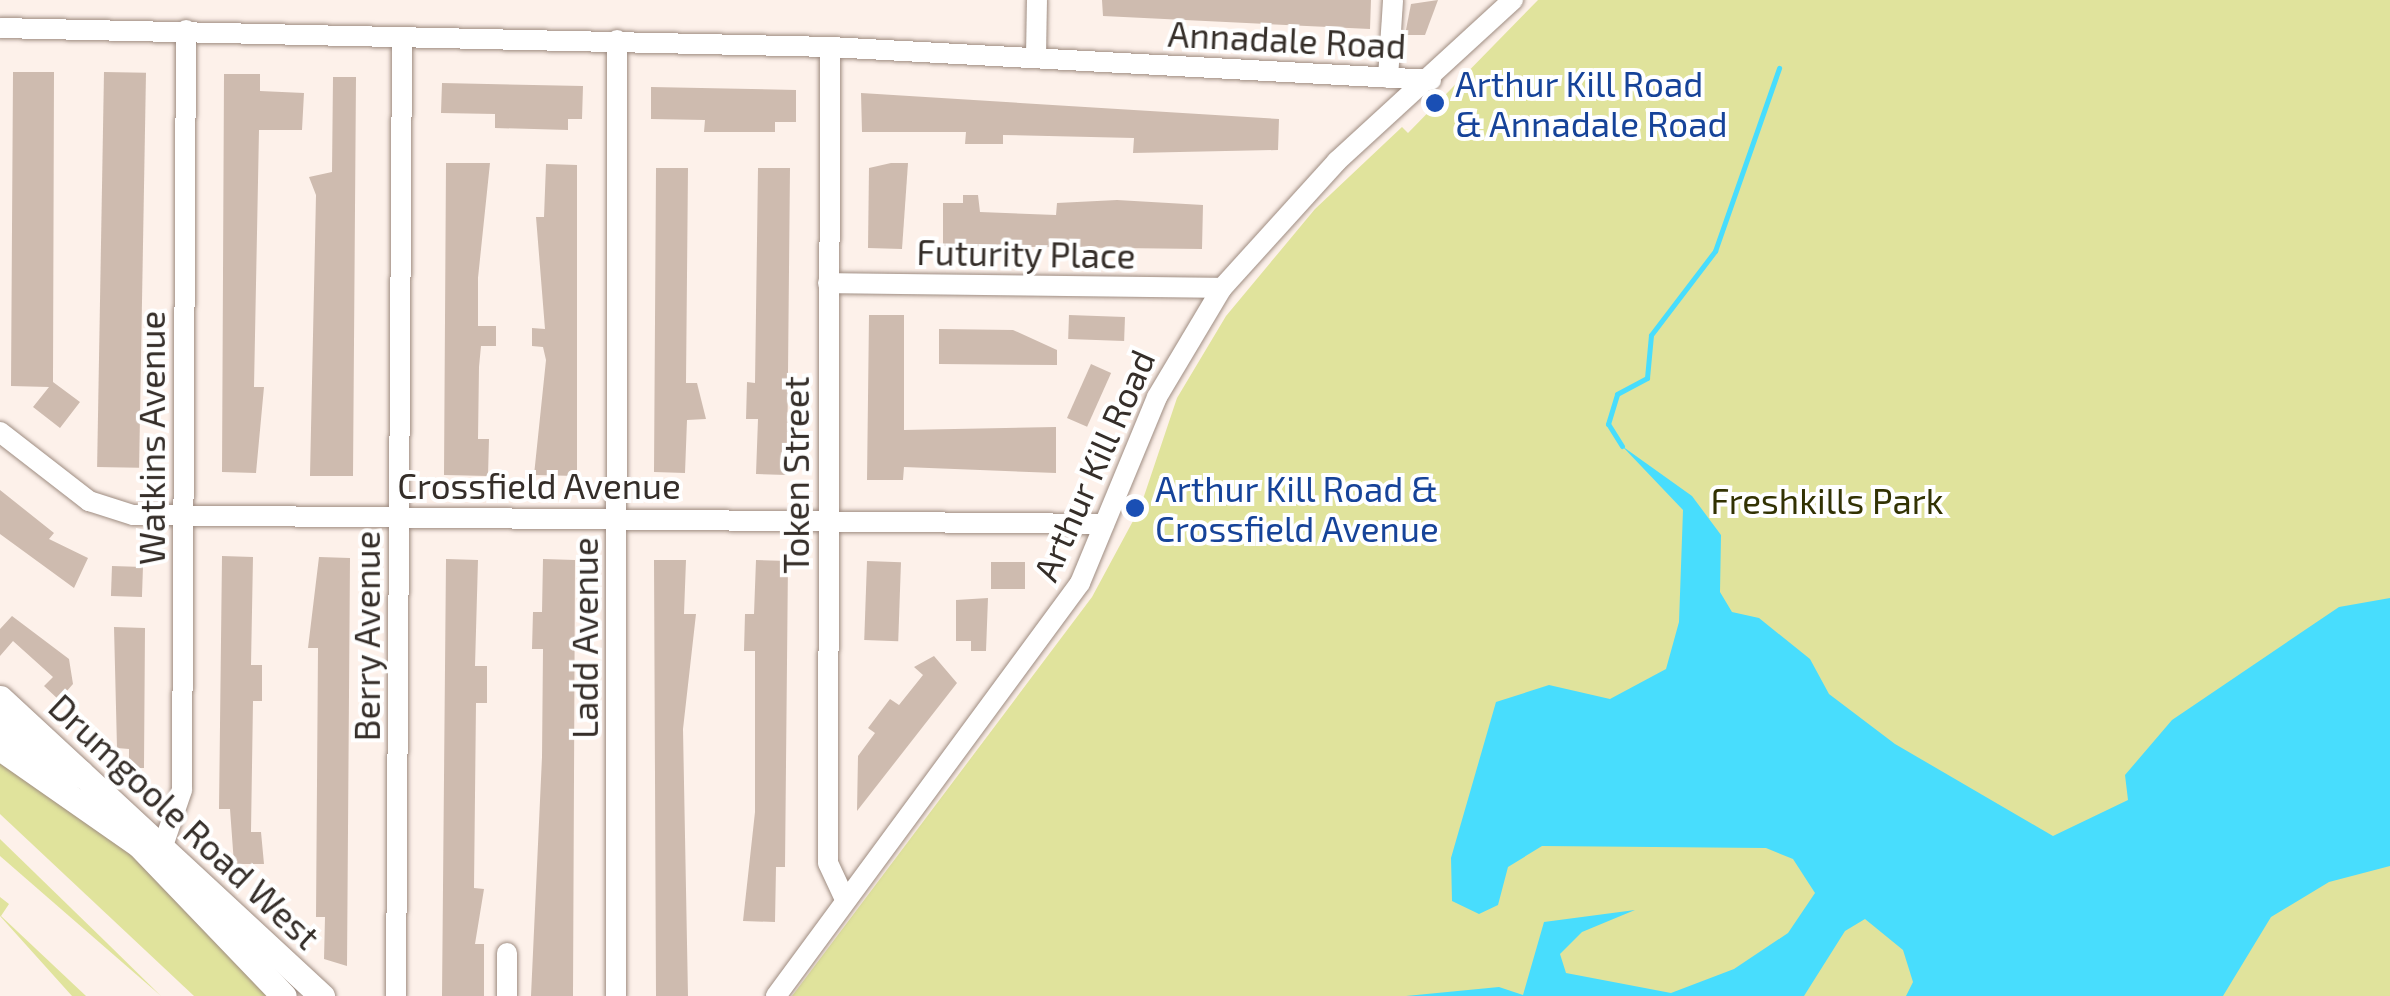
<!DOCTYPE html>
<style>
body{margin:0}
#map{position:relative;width:2390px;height:996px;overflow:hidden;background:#fdf1ea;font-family:"Exo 2",sans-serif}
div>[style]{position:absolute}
.green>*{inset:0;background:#e0e39c}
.water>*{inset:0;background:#48ddfd}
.stream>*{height:5px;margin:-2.5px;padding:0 2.5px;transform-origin:2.5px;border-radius:2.5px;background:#48ddfd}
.building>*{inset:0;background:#cebbaf;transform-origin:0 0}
.roads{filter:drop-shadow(0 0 2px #9e8c81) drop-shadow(0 0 2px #9e8c81)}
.minor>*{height:20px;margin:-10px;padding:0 10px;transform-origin:10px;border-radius:10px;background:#fff}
.major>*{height:25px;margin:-12.5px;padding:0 12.5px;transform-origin:12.5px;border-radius:12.5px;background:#fff}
.highway>*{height:28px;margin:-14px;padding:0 14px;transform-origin:14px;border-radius:14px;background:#fff}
.dots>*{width:28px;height:28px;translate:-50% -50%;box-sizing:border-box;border:5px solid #fff;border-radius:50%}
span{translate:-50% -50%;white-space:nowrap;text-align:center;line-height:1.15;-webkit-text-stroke:8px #fff;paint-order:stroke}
.street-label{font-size:35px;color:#352e29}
.transit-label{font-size:35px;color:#164399}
.left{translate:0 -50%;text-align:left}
.park-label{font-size:35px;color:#323203}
</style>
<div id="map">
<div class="green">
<i style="clip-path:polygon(1538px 0,2390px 0,2390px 996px,792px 996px,1092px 597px,1140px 508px,1177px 398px,1226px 316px,1315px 209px,1402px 127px,1408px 133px)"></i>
<i style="clip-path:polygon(0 759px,128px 849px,268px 996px,194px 996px,0 814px)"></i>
<i style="clip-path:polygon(0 839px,108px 944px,161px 996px,0 856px)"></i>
<i style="clip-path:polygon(0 897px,9px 904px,1px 916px,86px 996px,72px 996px,0 916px)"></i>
</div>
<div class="water">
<i style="clip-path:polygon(1622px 446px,1692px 496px,1721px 535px,1720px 592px,1732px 612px,1759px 618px,1810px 659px,1829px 694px,1895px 744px,2053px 836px,2128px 800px,2125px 775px,2172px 720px,2339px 607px,2390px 598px,2390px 866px,2329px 882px,2271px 917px,2223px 996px,1906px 996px,1913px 982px,1903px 950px,1865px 919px,1845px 931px,1804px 996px,1406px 996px,1499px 987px,1523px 995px,1544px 922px,1635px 910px,1582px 932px,1560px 954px,1566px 973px,1671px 993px,1734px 969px,1788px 933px,1815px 893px,1793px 859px,1766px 848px,1542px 846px,1508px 867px,1498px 905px,1479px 914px,1452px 901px,1451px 858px,1496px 702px,1549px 685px,1610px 699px,1666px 669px,1679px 622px,1683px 510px)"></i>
</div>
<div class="stream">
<i style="left:1622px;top:446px;width:26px;rotate:-122deg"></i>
<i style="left:1608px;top:424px;width:31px;rotate:-73deg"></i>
<i style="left:1617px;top:394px;width:34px;rotate:-28deg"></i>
<i style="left:1647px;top:378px;width:43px;rotate:-84.7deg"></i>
<i style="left:1651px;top:335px;width:106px;rotate:-52.7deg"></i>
<i style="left:1715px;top:251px;width:194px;rotate:-70.7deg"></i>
</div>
<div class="building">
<i style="clip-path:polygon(1102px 0,1371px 0,1370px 29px,1103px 16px)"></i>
<i style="clip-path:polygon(1438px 0,1425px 35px,1405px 35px,1411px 4px)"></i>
<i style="clip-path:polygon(13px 72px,54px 72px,53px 382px,80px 402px,60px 428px,33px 407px,49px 387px,11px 386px)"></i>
<i style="left:104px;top:72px;width:42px;height:395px;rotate:1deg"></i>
<i style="clip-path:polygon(224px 74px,260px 74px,260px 91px,304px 93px,302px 130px,259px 130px,254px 387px,264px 387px,256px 473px,222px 472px)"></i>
<i style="clip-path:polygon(333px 77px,356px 77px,353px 476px,310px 476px,316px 195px,309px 177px,332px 172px)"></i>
<i style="clip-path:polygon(442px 83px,583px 86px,582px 119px,568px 119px,568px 130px,495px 128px,495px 114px,441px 113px)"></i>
<i style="clip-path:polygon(651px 87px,796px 90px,796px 122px,775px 122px,775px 132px,704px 132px,705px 120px,651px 119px)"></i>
<i style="clip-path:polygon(861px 93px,1279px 119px,1278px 150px,1133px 153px,1134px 138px,1003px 135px,1003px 144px,965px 144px,966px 132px,862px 132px)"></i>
<i style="clip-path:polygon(446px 163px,490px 163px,478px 278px,478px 326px,496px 326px,496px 346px,481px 346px,479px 367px,478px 439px,489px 439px,488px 476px,444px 475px)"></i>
<i style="clip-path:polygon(891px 163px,908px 163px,902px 249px,868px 248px,869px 168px)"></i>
<i style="clip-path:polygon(546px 164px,577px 165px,577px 476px,534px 475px,546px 360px,543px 347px,532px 346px,532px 328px,545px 329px,536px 217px,544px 217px)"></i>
<i style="clip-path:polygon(656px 168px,688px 168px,686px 383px,697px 383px,706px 419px,687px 420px,685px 473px,654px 472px)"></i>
<i style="clip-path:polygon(758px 168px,790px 168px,787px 475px,756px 474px,758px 419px,746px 419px,747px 382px,755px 383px)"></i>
<i style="clip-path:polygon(963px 195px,978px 195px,980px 212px,1056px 215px,1057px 203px,1117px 200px,1203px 205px,1202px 249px,943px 246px,943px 203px,963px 203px)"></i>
<i style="clip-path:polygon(869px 315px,904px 315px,904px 430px,1056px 427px,1056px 473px,904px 467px,903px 480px,867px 480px)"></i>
<i style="left:1069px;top:315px;width:56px;height:24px;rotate:2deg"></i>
<i style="clip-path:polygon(939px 329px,1013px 330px,1057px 350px,1057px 365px,939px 364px)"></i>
<i style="left:1091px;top:364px;width:22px;height:59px;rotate:24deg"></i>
<i style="clip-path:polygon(0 490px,54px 533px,49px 539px,88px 558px,74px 588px,0 534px)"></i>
<i style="clip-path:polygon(222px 556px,253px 557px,251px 665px,262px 665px,262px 701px,253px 701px,251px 832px,261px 832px,264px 864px,234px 864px,230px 809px,219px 809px)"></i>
<i style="clip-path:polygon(319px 557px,350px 558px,347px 966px,324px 959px,325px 917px,316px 917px,318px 648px,308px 648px)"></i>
<i style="clip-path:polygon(446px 559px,478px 560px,475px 666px,487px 666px,487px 703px,476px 703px,474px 888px,484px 889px,475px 944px,484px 944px,484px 996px,442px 996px)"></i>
<i style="clip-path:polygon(543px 559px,575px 560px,573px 996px,531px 996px,542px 757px,543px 649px,532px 649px,533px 612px,542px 612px)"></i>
<i style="clip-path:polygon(654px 560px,686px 560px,684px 614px,696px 614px,683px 729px,688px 996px,656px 996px)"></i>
<i style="clip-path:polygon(756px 560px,788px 561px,785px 867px,776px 867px,775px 922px,743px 921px,755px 812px,755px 651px,744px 651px,745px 614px,754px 614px)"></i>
<i style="left:867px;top:561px;width:34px;height:79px;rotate:2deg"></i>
<i style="left:991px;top:562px;width:34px;height:27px"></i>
<i style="left:112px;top:566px;width:31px;height:30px;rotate:2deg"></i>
<i style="clip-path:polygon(988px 598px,986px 651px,971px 651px,971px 641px,956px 641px,956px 600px)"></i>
<i style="clip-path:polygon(12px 616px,69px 659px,73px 684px,59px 700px,44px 686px,53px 677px,13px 641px,0 656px,0 629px)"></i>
<i style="clip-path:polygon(114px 627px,145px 628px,144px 768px,129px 768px,129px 749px,117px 748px)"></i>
<i style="clip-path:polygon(934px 656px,957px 683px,857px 811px,858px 756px,875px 733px,868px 728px,890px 699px,899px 705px,923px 675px,914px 667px)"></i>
</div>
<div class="roads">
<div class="minor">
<i style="left:0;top:28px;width:830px;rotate:1.31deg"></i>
<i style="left:830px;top:47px;width:602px;rotate:3.14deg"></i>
<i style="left:830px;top:47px;width:816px;rotate:90.14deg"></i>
<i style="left:828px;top:863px;width:40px;rotate:65deg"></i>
<i style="left:1036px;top:56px;width:56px;rotate:-89deg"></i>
<i style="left:1388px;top:78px;width:78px;rotate:-86.3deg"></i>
<i style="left:828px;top:283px;width:394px;rotate:0.7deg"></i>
<i style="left:0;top:432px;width:113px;rotate:37.8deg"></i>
<i style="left:89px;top:501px;width:46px;rotate:17.7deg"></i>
<i style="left:133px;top:515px;width:971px;rotate:0.53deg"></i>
<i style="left:164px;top:843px;width:56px;rotate:-71.2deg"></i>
<i style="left:182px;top:790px;width:760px;rotate:-89.7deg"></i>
<i style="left:396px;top:996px;width:959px;rotate:-89.64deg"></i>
<i style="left:507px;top:996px;width:43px;rotate:-90deg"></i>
<i style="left:616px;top:996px;width:956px;rotate:-89.94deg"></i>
<i style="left:776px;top:996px;width:513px;rotate:-53.64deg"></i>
<i style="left:1080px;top:583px;width:201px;rotate:-67.5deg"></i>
<i style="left:1157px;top:397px;width:127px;rotate:-59.2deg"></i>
<i style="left:1222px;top:288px;width:171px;rotate:-47.8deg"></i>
<i style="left:1337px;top:161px;width:239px;rotate:-42.5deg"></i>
</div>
<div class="major">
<i style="left:0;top:698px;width:439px;rotate:42.8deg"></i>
<i style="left:0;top:748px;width:169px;rotate:34.9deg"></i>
<i style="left:139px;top:845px;width:209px;rotate:46.2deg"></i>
</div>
<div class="highway">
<i style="left:0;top:723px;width:95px;rotate:32.5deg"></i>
</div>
</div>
<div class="dots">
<i style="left:1435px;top:103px;background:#1a4fb4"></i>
<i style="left:1135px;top:508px;background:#1a4fb4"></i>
</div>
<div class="street-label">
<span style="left:1287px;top:39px;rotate:3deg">Annadale Road</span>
<span style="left:1026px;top:253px;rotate:1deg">Futurity Place</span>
<span style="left:151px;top:438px;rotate:-90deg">Watkins Avenue</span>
<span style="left:1093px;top:465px;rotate:-66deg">Arthur Kill Road</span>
<span style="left:795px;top:475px;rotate:-90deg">Token Street</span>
<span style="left:539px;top:485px">Crossfield Avenue</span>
<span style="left:366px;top:636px;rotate:-90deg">Berry Avenue</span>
<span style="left:584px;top:638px;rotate:-90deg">Ladd Avenue</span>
<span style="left:185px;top:821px;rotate:43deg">Drumgoole Road West</span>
</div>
<div class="transit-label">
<span class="left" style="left:1455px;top:103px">Arthur Kill Road<br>&amp; Annadale Road</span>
<span class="left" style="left:1155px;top:508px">Arthur Kill Road &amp;<br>Crossfield Avenue</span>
</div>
<div class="park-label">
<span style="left:1827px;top:500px">Freshkills Park</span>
</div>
</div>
